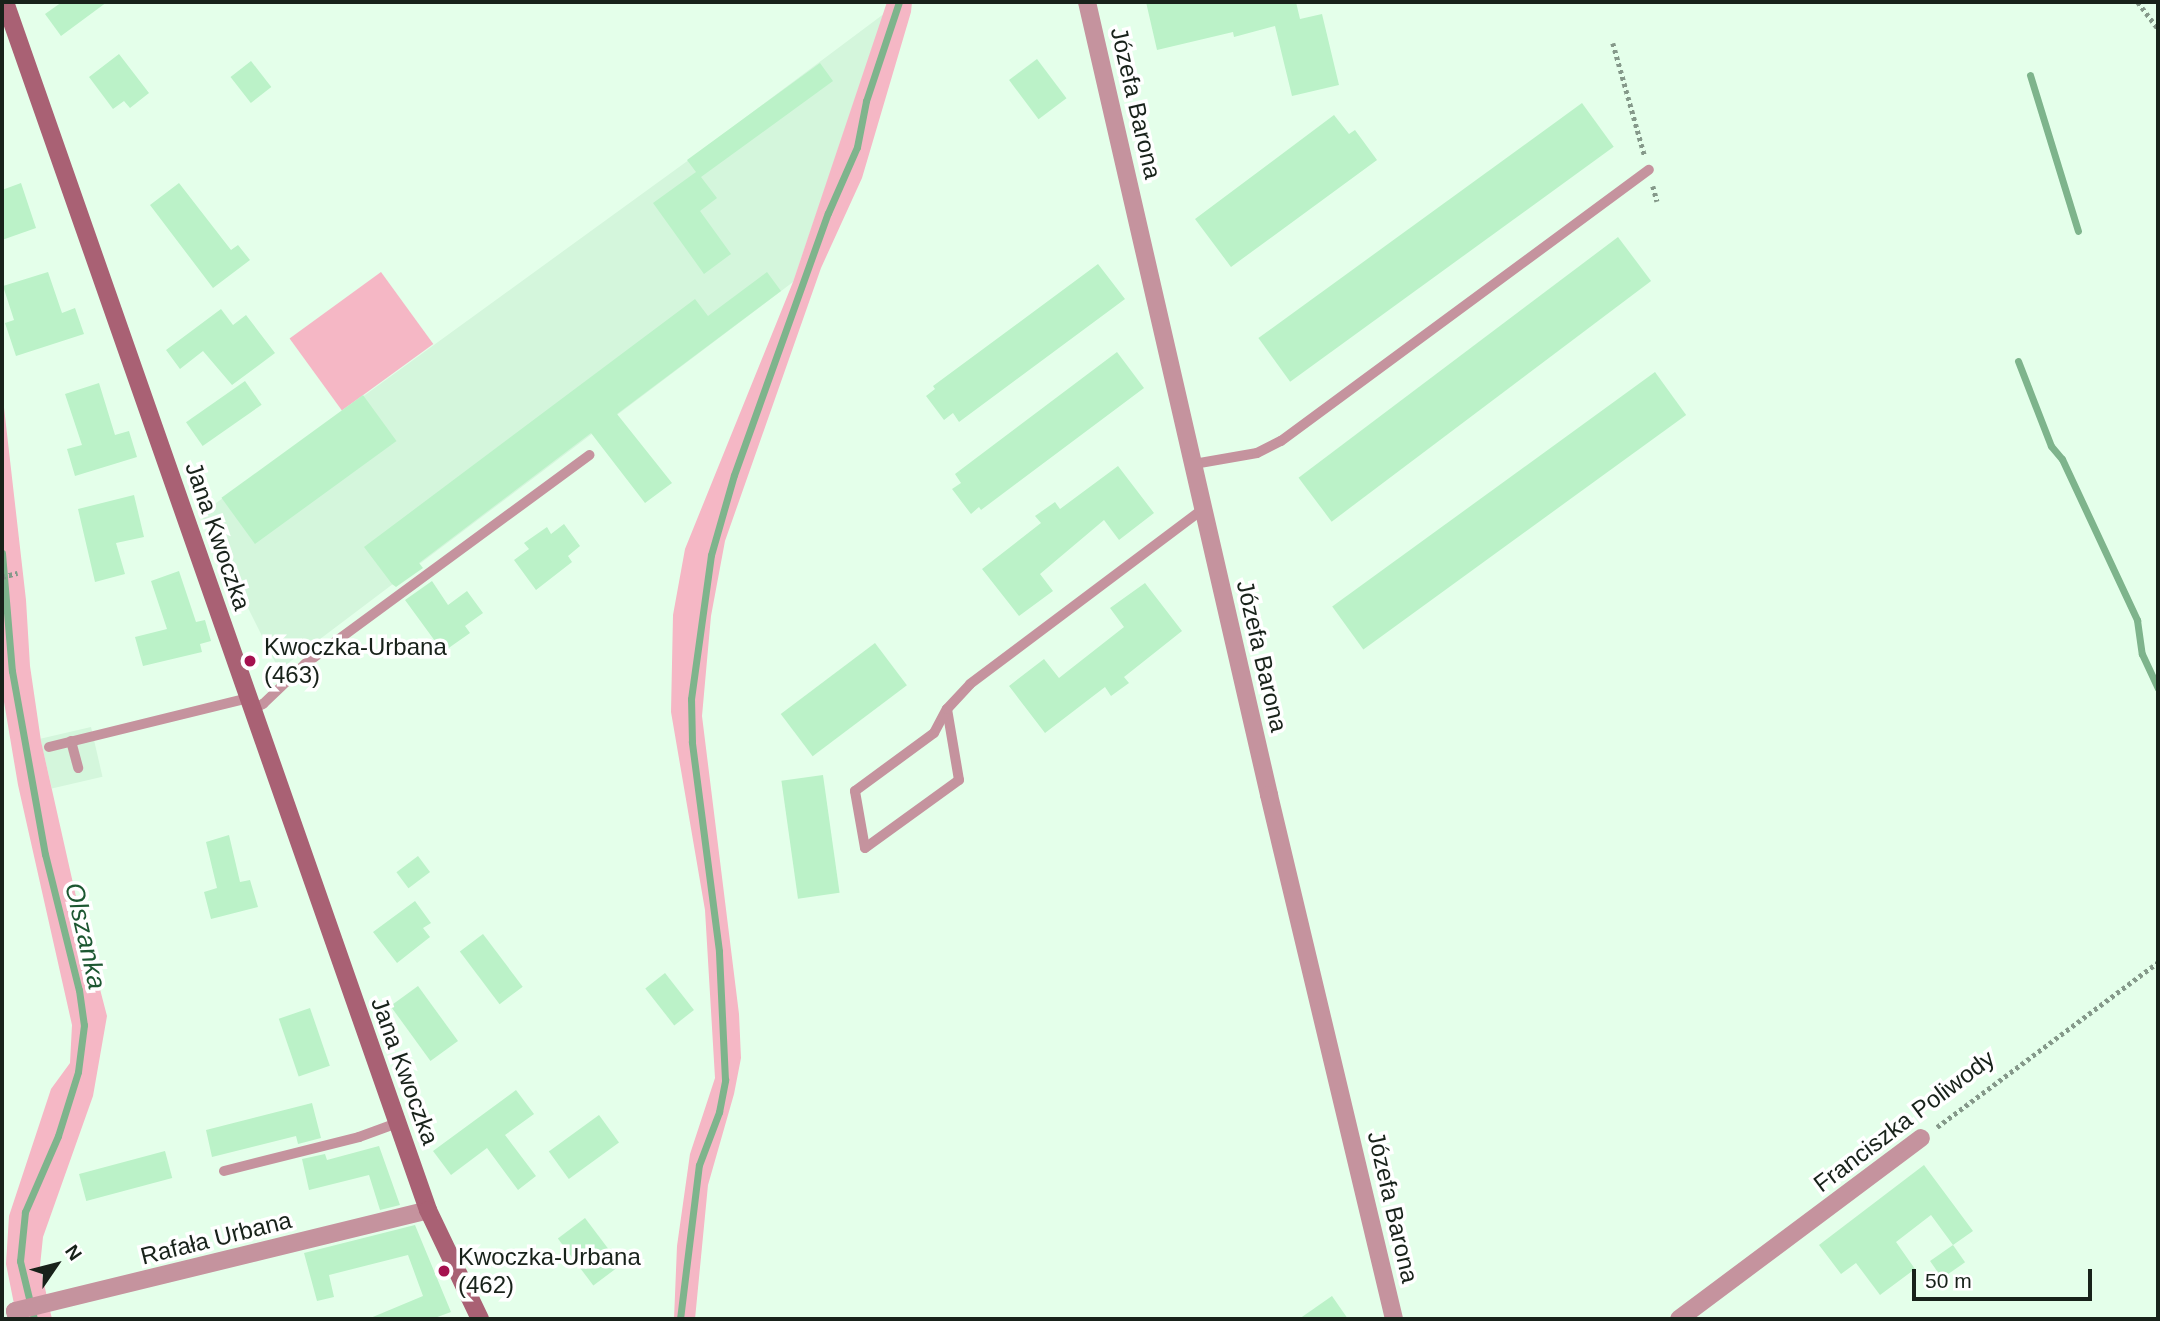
<!DOCTYPE html>
<meta charset="utf-8">
<style>
body{margin:0}
#map{position:relative;width:2160px;height:1321px;overflow:hidden;background:#e4ffea;font-family:Helvetica,sans-serif}
div>[style]{position:absolute}
.built>*{inset:0;background:#d4f6dc;transform-origin:0 0}
.green>*{inset:0;background:#f5b7c5;transform-origin:0 0}
.stream>*{height:7px;margin:-3.5px;padding:0 3.5px;transform-origin:3.5px;border-radius:3.5px;background:#7eb48c}
.building>*{inset:0;background:#bbf2c8;transform-origin:0 0}
.path>*{height:4.5px;margin-top:-2.25px;transform-origin:0;background:repeating-linear-gradient(90deg,#85998a 0 3.5px,transparent 0 7px)}
.lane>*{height:10px;margin:-5px;padding:0 5px;transform-origin:5px;border-radius:5px;background:#c5939e}
.street>*{height:18px;margin:-9px;padding:0 9px;transform-origin:9px;border-radius:9px;background:#c5939e}
.secondary>*{height:18px;margin:-9px;padding:0 9px;transform-origin:9px;border-radius:9px;background:#a96174}
.dots>*{width:19px;height:19px;translate:-50% -50%;box-sizing:border-box;border:4px solid #fff;border-radius:50%}
span{translate:-50% -50%;white-space:nowrap;text-align:center;line-height:1.15;-webkit-text-stroke:7px #fff;paint-order:stroke}
.street-label{font-size:24px;color:#18221a}
.poi-label{font-size:24px;color:#18221a}
.left{translate:0 -50%;text-align:left}
.water-label{font-size:26px;color:#1c5731;font-style:italic}
.frame{position:absolute;inset:0;border:4px solid #18221a;pointer-events:none}
.north{position:absolute;left:21px;top:1230px;width:70px;height:70px;-webkit-text-stroke:5px #fff;paint-order:stroke;rotate:55deg;font-size:19px;font-weight:700;line-height:28px;text-align:center;color:#18221a}
.north::after{content:'';display:block;margin:auto;width:24px;height:32px;background:#18221a;clip-path:polygon(50% 0,100% 100%,50% 72%,0 100%)}
.scale{position:absolute;left:1912px;top:1269px;width:180px;height:32px;box-sizing:border-box;border:4px solid #18221a;border-top:0;padding-left:9px;font-size:21px;line-height:24px;white-space:nowrap;color:#18221a;-webkit-text-stroke:5px #fff;paint-order:stroke}
</style>
<div id="map">
<div class="built">
<i style="clip-path:polygon(885px 13px,793px 282px,279px 670px,201px 514px,686px 162px)"></i>
<i style="left:91px;top:727px;width:51px;height:52px;rotate:77deg"></i>
</div>
<div class="green">
<i style="clip-path:polygon(887px 2px,912px 2px,911px 12px,862px 178px,821px 268px,725px 541px,711px 616px,702px 716px,739px 1014px,741px 1058px,734px 1094px,708px 1185px,695px 1319px,674px 1319px,677px 1246px,690px 1154px,715px 1078px,705px 910px,671px 712px,673px 615px,685px 549px,793px 282px)"></i>
<i style="left:381px;top:272px;width:89px;height:113px;rotate:54deg"></i>
<i style="clip-path:polygon(2px 390px,26px 600px,30px 666px,41px 741px,77px 901px,107px 1016px,93px 1096px,43px 1237px,40px 1266px,52px 1319px,17px 1319px,6px 1264px,9px 1216px,51px 1089px,70px 1063px,72px 1025px,18px 785px,2px 690px)"></i>
</div>
<div class="stream">
<i style="left:2030px;top:75px;width:163px;rotate:72.9deg"></i>
<i style="left:2018px;top:361px;width:91px;rotate:68.8deg"></i>
<i style="left:2051px;top:446px;width:17px;rotate:50deg"></i>
<i style="left:2062px;top:459px;width:178px;rotate:65deg"></i>
<i style="left:2137px;top:620px;width:34px;rotate:82deg"></i>
<i style="left:2142px;top:654px;width:38px;rotate:65deg"></i>
<i style="left:2px;top:553px;width:118px;rotate:85.2deg"></i>
<i style="left:12px;top:671px;width:186px;rotate:79.8deg"></i>
<i style="left:45px;top:854px;width:140px;rotate:76deg"></i>
<i style="left:79px;top:990px;width:35px;rotate:82deg"></i>
<i style="left:84px;top:1025px;width:47px;rotate:97.3deg"></i>
<i style="left:78px;top:1072px;width:67px;rotate:107.4deg"></i>
<i style="left:58px;top:1136px;width:83px;rotate:113.5deg"></i>
<i style="left:25px;top:1212px;width:49px;rotate:95.8deg"></i>
<i style="left:20px;top:1261px;width:60px;rotate:76.4deg"></i>
<i style="left:680px;top:1319px;width:155px;rotate:-83deg"></i>
<i style="left:699px;top:1165px;width:57px;rotate:-69.3deg"></i>
<i style="left:719px;top:1112px;width:33px;rotate:-79deg"></i>
<i style="left:725px;top:1080px;width:129px;rotate:-92.7deg"></i>
<i style="left:719px;top:951px;width:211px;rotate:-97.4deg"></i>
<i style="left:692px;top:742px;width:43px;rotate:-91.3deg"></i>
<i style="left:691px;top:699px;width:145px;rotate:-82.1deg"></i>
<i style="left:711px;top:555px;width:83px;rotate:-74deg"></i>
<i style="left:734px;top:475px;width:278px;rotate:-70.3deg"></i>
<i style="left:828px;top:213px;width:72px;rotate:-66.3deg"></i>
<i style="left:857px;top:147px;width:47px;rotate:-78.9deg"></i>
<i style="left:866px;top:101px;width:104px;rotate:-71.6deg"></i>
</div>
<div class="building">
<i style="clip-path:polygon(62px 2px,107px 2px,61px 36px,45px 14px)"></i>
<i style="clip-path:polygon(1146px 2px,1296px 2px,1300px 19px,1322px 14px,1339px 85px,1292px 96px,1275px 26px,1234px 37px,1233px 32px,1157px 50px)"></i>
<i style="clip-path:polygon(119px 54px,149px 93px,130px 108px,124px 101px,113px 109px,89px 77px)"></i>
<i style="left:1037px;top:59px;width:49px;height:35px;rotate:53deg"></i>
<i style="left:251px;top:61px;width:33px;height:26px;rotate:52deg"></i>
<i style="clip-path:polygon(820px 63px,833px 81px,701px 177px,717px 198px,700px 211px,731px 254px,704px 274px,653px 203px,696px 172px,687px 160px)"></i>
<i style="left:1582px;top:103px;width:54px;height:400px;rotate:54deg"></i>
<i style="clip-path:polygon(1334px 115px,1349px 134px,1355px 130px,1377px 160px,1231px 267px,1195px 219px)"></i>
<i style="clip-path:polygon(21px 183px,36px 228px,2px 240px,2px 190px)"></i>
<i style="clip-path:polygon(179px 183px,231px 250px,238px 245px,250px 260px,213px 288px,150px 205px)"></i>
<i style="left:1618px;top:237px;width:55px;height:400px;rotate:53deg"></i>
<i style="clip-path:polygon(1098px 264px,1125px 299px,959px 422px,953px 413px,944px 420px,926px 396px,935px 389px,933px 386px)"></i>
<i style="clip-path:polygon(48px 272px,62px 313px,75px 308px,84px 334px,16px 356px,5px 323px,14px 320px,3px 286px)"></i>
<i style="clip-path:polygon(767px 272px,781px 291px,617px 414px,672px 483px,645px 503px,591px 433px,419px 563px,423px 568px,396px 587px,392px 584px,364px 547px,695px 299px,708px 316px)"></i>
<i style="clip-path:polygon(221px 309px,233px 325px,246px 315px,275px 353px,232px 385px,203px 351px,180px 369px,166px 350px)"></i>
<i style="clip-path:polygon(1117px 352px,1144px 388px,981px 510px,979px 507px,971px 514px,952px 489px,961px 483px,955px 474px)"></i>
<i style="left:1655px;top:372px;width:53px;height:399px;rotate:54deg"></i>
<i style="left:245px;top:381px;width:29px;height:72px;rotate:55deg"></i>
<i style="clip-path:polygon(99px 383px,115px 435px,129px 431px,137px 457px,75px 476px,67px 449px,82px 445px,65px 394px)"></i>
<i style="left:363px;top:395px;width:57px;height:175px;rotate:54deg"></i>
<i style="clip-path:polygon(1118px 466px,1154px 513px,1119px 540px,1104px 520px,1040px 574px,1053px 591px,1019px 616px,982px 569px,1041px 523px,1035px 516px,1055px 502px,1060px 509px)"></i>
<i style="clip-path:polygon(134px 495px,144px 537px,116px 543px,125px 574px,95px 582px,78px 509px)"></i>
<i style="clip-path:polygon(564px 524px,580px 546px,568px 556px,572px 562px,536px 590px,514px 560px,529px 549px,524px 543px,547px 527px,551px 534px)"></i>
<i style="clip-path:polygon(179px 571px,196px 622px,205px 620px,211px 641px,200px 644px,202px 652px,143px 666px,135px 637px,167px 629px,151px 581px)"></i>
<i style="clip-path:polygon(432px 581px,448px 605px,467px 591px,483px 613px,465px 626px,470px 633px,443px 652px,405px 600px)"></i>
<i style="clip-path:polygon(1145px 583px,1182px 631px,1124px 677px,1129px 683px,1111px 696px,1105px 687px,1045px 733px,1009px 686px,1044px 659px,1059px 678px,1124px 627px,1110px 608px)"></i>
<i style="left:875px;top:643px;width:53px;height:118px;rotate:53deg"></i>
<i style="left:823px;top:775px;width:119px;height:42px;rotate:82deg"></i>
<i style="clip-path:polygon(229px 835px,240px 882px,250px 880px,258px 907px,211px 919px,204px 892px,217px 888px,206px 842px)"></i>
<i style="left:418px;top:856px;width:20px;height:27px;rotate:53deg"></i>
<i style="clip-path:polygon(415px 901px,431px 923px,423px 928px,430px 937px,397px 963px,373px 932px)"></i>
<i style="left:483px;top:934px;width:66px;height:29px;rotate:53deg"></i>
<i style="left:665px;top:973px;width:47px;height:25px;rotate:52deg"></i>
<i style="left:418px;top:986px;width:68px;height:34px;rotate:54deg"></i>
<i style="left:310px;top:1008px;width:61px;height:33px;rotate:71deg"></i>
<i style="clip-path:polygon(516px 1090px,534px 1114px,505px 1135px,536px 1176px,518px 1190px,487px 1148px,451px 1175px,433px 1151px)"></i>
<i style="clip-path:polygon(312px 1103px,321px 1138px,298px 1144px,296px 1136px,212px 1157px,206px 1130px)"></i>
<i style="left:599px;top:1115px;width:34px;height:62px;rotate:54deg"></i>
<i style="clip-path:polygon(379px 1146px,400px 1205px,380px 1210px,369px 1175px,309px 1190px,302px 1159px,325px 1154px,327px 1160px)"></i>
<i style="left:165px;top:1151px;width:28px;height:89px;rotate:75deg"></i>
<i style="clip-path:polygon(1924px 1165px,1973px 1231px,1953px 1245px,1931px 1215px,1896px 1242px,1915px 1269px,1880px 1295px,1856px 1263px,1841px 1274px,1819px 1245px)"></i>
<i style="left:585px;top:1218px;width:59px;height:34px;rotate:53deg"></i>
<i style="clip-path:polygon(415px 1225px,451px 1312px,432px 1319px,368px 1319px,423px 1296px,408px 1255px,329px 1275px,334px 1297px,317px 1301px,304px 1253px)"></i>
<i style="left:1953px;top:1245px;width:21px;height:28px;rotate:55deg"></i>
<i style="clip-path:polygon(1332px 1296px,1348px 1319px,1299px 1319px)"></i>
</div>
<div class="path">
<i style="left:2138px;top:2px;width:34px;rotate:53deg"></i>
<i style="left:1613px;top:43px;width:118px;rotate:74.3deg"></i>
<i style="left:1653px;top:186px;width:16px;rotate:75deg"></i>
<i style="left:2px;top:577px;width:16px;rotate:-15deg"></i>
<i style="left:1937px;top:1127px;width:276px;rotate:-36.7deg"></i>
</div>
<div class="lane">
<i style="left:1194px;top:464px;width:64px;rotate:-9.9deg"></i>
<i style="left:1257px;top:453px;width:27px;rotate:-27deg"></i>
<i style="left:1281px;top:441px;width:457px;rotate:-36.4deg"></i>
<i style="left:947px;top:709px;width:72px;rotate:80.4deg"></i>
<i style="left:959px;top:780px;width:116px;rotate:144.1deg"></i>
<i style="left:865px;top:848px;width:58px;rotate:-100deg"></i>
<i style="left:855px;top:791px;width:98px;rotate:-36.3deg"></i>
<i style="left:934px;top:733px;width:27px;rotate:-62deg"></i>
<i style="left:947px;top:709px;width:34px;rotate:-47deg"></i>
<i style="left:970px;top:684px;width:293px;rotate:-36.9deg"></i>
<i style="left:252px;top:710px;width:13px;rotate:-29deg"></i>
<i style="left:263px;top:704px;width:58px;rotate:-43.6deg"></i>
<i style="left:305px;top:664px;width:353px;rotate:-36.3deg"></i>
<i style="left:71px;top:741px;width:28px;rotate:75deg"></i>
<i style="left:49px;top:747px;width:205px;rotate:-13.8deg"></i>
<i style="left:224px;top:1171px;width:139px;rotate:-14.1deg"></i>
<i style="left:359px;top:1137px;width:40px;rotate:-20.2deg"></i>
</div>
<div class="street">
<i style="left:1087px;top:2px;width:814px;rotate:77.07deg"></i>
<i style="left:1269px;top:795px;width:539px;rotate:76.58deg"></i>
<i style="left:17px;top:1319px;width:8px;rotate:-104deg"></i>
<i style="left:15px;top:1311px;width:425px;rotate:-13.7deg"></i>
<i style="left:1679px;top:1319px;width:302px;rotate:-36.8deg"></i>
</div>
<div class="secondary">
<i style="left:5px;top:2px;width:1280px;rotate:70.7deg"></i>
<i style="left:428px;top:1210px;width:121px;rotate:64.5deg"></i>
</div>
<div class="dots">
<i style="left:250px;top:661px;background:#a5114f"></i>
<i style="left:444px;top:1271px;background:#a5114f"></i>
</div>
<div class="street-label">
<span style="left:1136px;top:103px;rotate:77deg">Józefa Barona</span>
<span style="left:218px;top:536px;rotate:71deg">Jana Kwoczka</span>
<span style="left:1262px;top:656px;rotate:77deg">Józefa Barona</span>
<span style="left:405px;top:1071px;rotate:70deg">Jana Kwoczka</span>
<span style="left:1904px;top:1121px;rotate:-37deg">Franciszka Poliwody</span>
<span style="left:1393px;top:1207px;rotate:77deg">Józefa Barona</span>
<span style="left:216px;top:1238px;rotate:-14deg">Rafała Urbana</span>
</div>
<div class="poi-label">
<span class="left" style="left:264px;top:661px">Kwoczka-Urbana<br>(463)</span>
<span class="left" style="left:458px;top:1271px">Kwoczka-Urbana<br>(462)</span>
</div>
<div class="water-label">
<span style="left:85px;top:936px;rotate:77deg">Olszanka</span>
</div>
<div class="frame"></div>
<div class="north">N</div>
<div class="scale">50 m</div>
</div>
